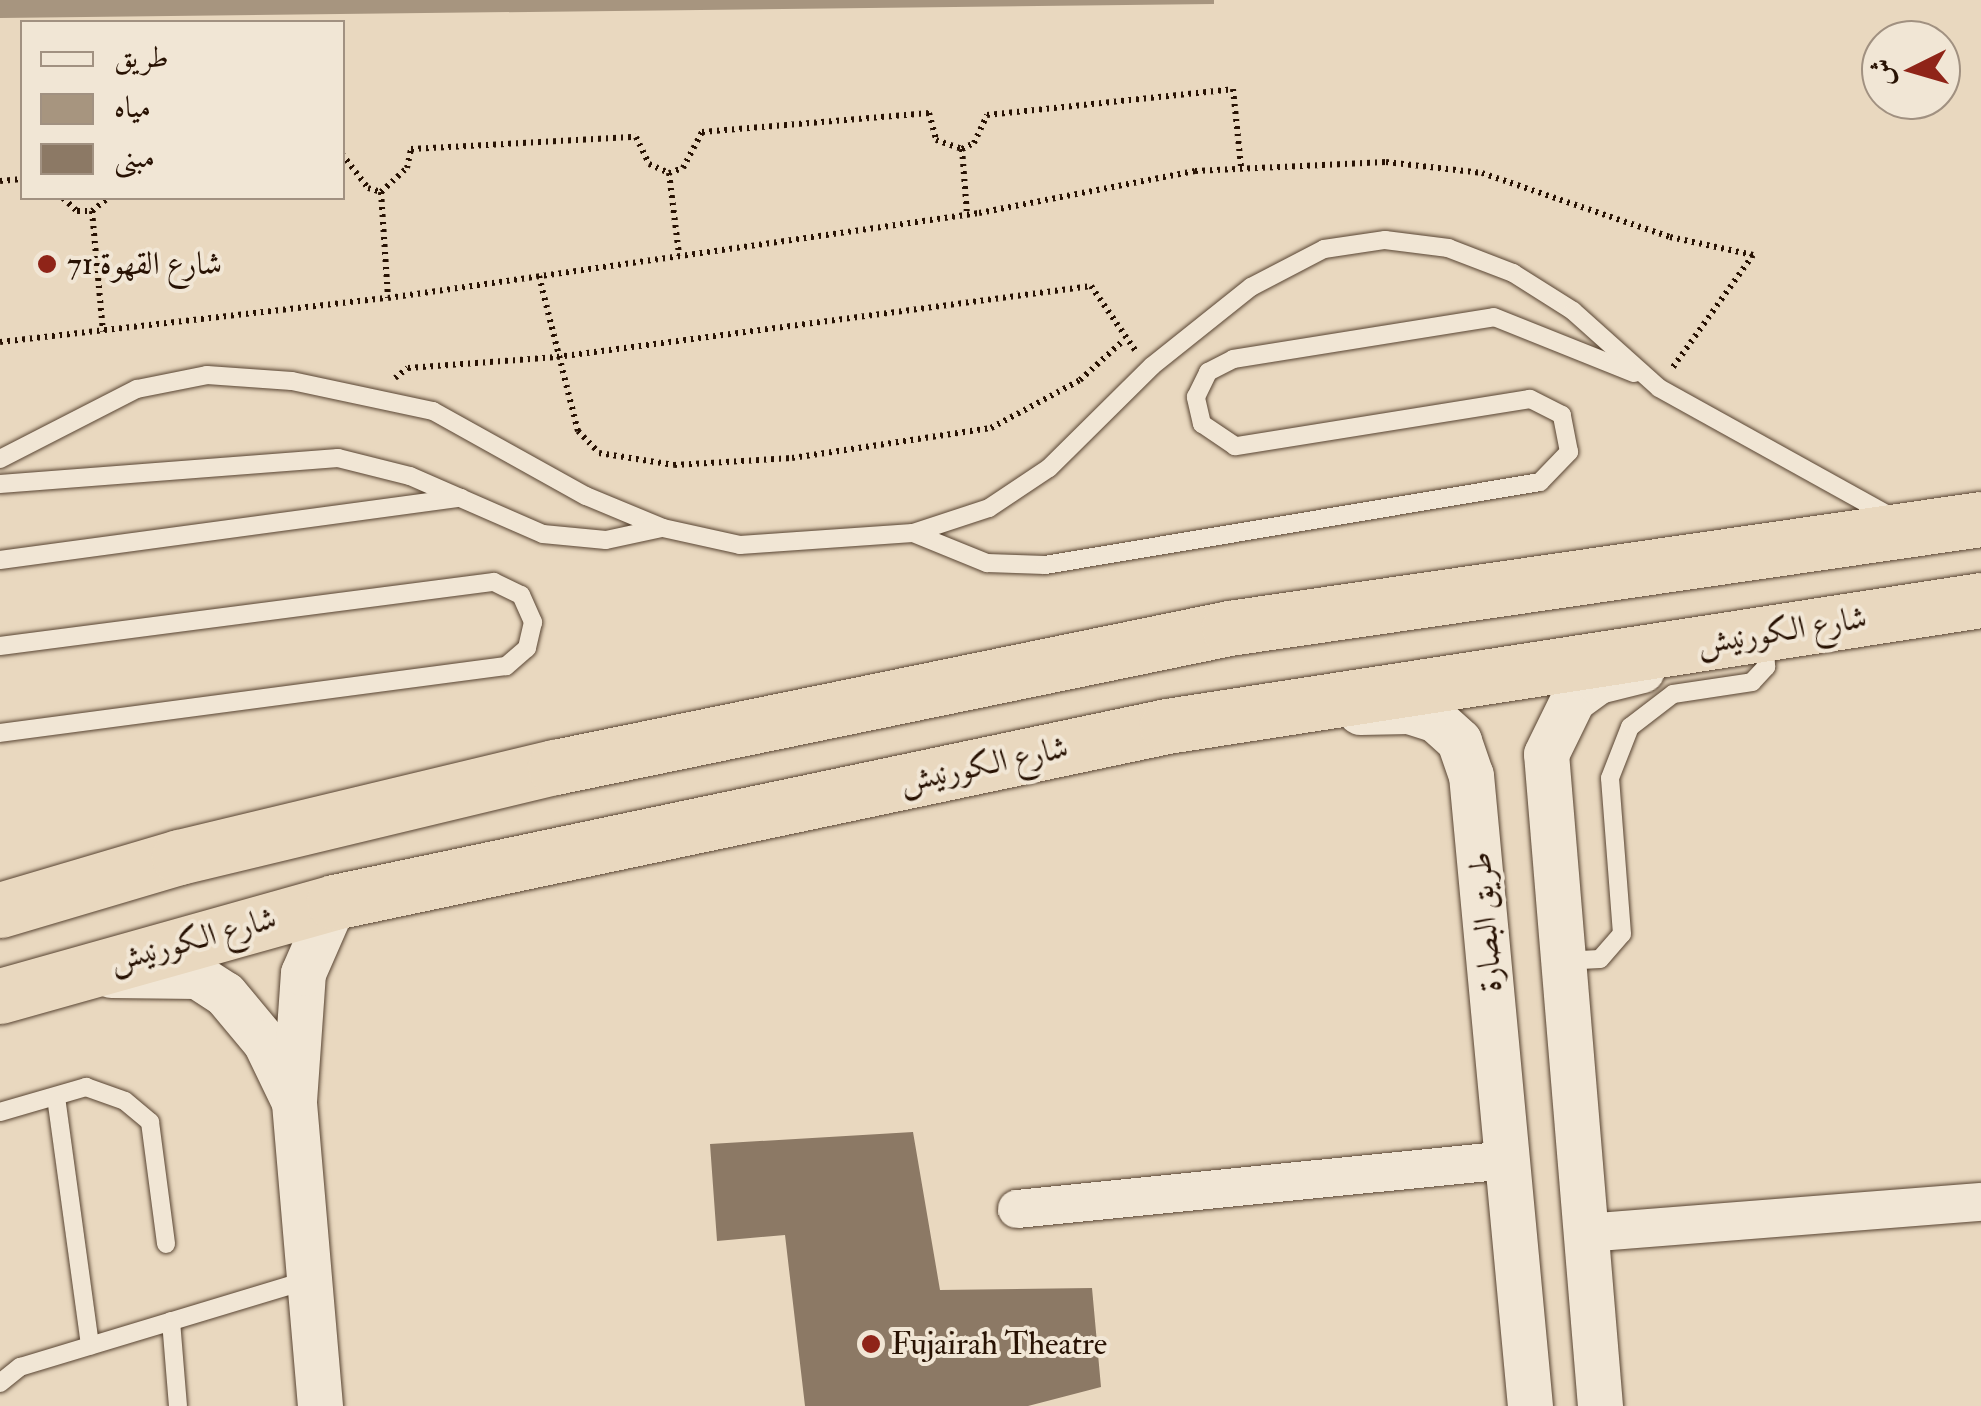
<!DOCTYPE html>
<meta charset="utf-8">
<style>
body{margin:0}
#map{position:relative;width:1981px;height:1406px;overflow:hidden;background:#e9d8bf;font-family:"IM FELL Double Pica",Amiri,serif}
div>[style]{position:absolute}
.water>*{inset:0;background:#a7957f}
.building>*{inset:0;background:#8c7965}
.path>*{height:6px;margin-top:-3px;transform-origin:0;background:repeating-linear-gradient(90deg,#281203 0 2.5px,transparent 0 7.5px)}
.roads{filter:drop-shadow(0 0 2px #584432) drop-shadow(0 0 2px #584432)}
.service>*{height:18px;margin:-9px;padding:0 9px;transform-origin:9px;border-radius:9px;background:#f1e6d5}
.minor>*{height:38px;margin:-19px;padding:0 19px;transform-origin:19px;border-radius:19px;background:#f1e6d5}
.tertiary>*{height:45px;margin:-22.5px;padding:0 22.5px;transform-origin:22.5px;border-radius:22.5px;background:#f1e6d5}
.trunk>*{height:55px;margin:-27.5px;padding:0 27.5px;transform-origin:27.5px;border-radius:27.5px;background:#e9d8bf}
.dots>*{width:28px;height:28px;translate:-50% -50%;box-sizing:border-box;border:5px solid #f1e6d5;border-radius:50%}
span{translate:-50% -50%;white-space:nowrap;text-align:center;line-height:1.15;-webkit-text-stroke:8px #f1e6d5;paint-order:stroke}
.poi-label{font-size:32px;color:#281203}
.left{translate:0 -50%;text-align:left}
.street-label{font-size:32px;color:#281203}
.legend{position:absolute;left:20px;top:20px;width:325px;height:180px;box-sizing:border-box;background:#f1e6d5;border:2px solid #a19181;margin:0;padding:12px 18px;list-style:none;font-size:30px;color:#281203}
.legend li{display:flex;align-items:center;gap:20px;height:50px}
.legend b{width:50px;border:2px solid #a19181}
.north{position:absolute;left:1861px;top:20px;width:100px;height:100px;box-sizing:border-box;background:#f1e6d5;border:2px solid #a19181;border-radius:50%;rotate:265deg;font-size:28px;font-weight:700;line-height:40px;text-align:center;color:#281203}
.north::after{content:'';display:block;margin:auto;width:35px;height:45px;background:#8f2418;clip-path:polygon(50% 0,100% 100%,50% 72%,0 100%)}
</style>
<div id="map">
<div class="water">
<i style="clip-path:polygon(0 0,1214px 0,1214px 4px,0 18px)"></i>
</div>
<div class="building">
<i style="clip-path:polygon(913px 1132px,940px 1290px,1092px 1288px,1101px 1387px,1028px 1406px,805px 1406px,785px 1235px,717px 1241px,710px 1144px)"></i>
</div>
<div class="path">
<i style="left:962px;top:149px;width:65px;rotate:85.6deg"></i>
<i style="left:342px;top:154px;width:43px;rotate:52.6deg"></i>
<i style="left:368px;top:188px;width:14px;rotate:17deg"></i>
<i style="left:381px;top:192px;width:35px;rotate:-43deg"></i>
<i style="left:407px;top:168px;width:19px;rotate:-78deg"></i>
<i style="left:411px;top:149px;width:225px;rotate:-3.1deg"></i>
<i style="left:636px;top:137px;width:30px;rotate:64deg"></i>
<i style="left:649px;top:164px;width:22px;rotate:24deg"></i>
<i style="left:669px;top:173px;width:15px;rotate:-20deg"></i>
<i style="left:683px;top:168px;width:41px;rotate:-62.2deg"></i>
<i style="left:702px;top:132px;width:228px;rotate:-4.8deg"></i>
<i style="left:929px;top:113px;width:28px;rotate:75deg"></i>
<i style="left:936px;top:140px;width:28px;rotate:19deg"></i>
<i style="left:962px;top:149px;width:13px;rotate:-27deg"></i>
<i style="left:974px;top:143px;width:31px;rotate:-65deg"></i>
<i style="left:987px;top:115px;width:247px;rotate:-6deg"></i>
<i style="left:1233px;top:89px;width:78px;rotate:84.1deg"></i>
<i style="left:669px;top:173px;width:83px;rotate:83deg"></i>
<i style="left:0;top:181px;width:22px;rotate:-5deg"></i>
<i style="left:381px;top:192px;width:106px;rotate:86.2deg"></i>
<i style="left:63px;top:198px;width:19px;rotate:43deg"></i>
<i style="left:77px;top:211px;width:15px"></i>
<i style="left:92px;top:211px;width:21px;rotate:-39deg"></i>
<i style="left:92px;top:211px;width:121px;rotate:84.8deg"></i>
<i style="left:539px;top:276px;width:160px;rotate:75.9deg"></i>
<i style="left:578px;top:431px;width:30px;rotate:46deg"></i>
<i style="left:599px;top:453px;width:76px;rotate:9.1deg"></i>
<i style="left:674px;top:465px;width:118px;rotate:-3.4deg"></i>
<i style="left:792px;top:458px;width:201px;rotate:-8.6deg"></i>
<i style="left:991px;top:428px;width:101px;rotate:-28.3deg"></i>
<i style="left:1080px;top:380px;width:59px;rotate:-42.3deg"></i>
<i style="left:0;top:342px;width:390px;rotate:-6.5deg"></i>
<i style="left:388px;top:298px;width:597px;rotate:-8.18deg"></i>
<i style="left:979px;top:213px;width:220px;rotate:-11deg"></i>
<i style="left:1195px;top:171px;width:191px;rotate:-2.7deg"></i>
<i style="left:1386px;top:162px;width:97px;rotate:6.5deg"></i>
<i style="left:1482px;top:173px;width:199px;rotate:18.8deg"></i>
<i style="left:1670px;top:237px;width:85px;rotate:12.2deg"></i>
<i style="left:1753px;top:255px;width:141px;rotate:125.5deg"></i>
<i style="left:395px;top:378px;width:16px;rotate:-38deg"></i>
<i style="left:408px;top:368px;width:149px;rotate:-4.2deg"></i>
<i style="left:557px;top:357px;width:539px;rotate:-7.57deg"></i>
<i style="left:1091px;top:286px;width:78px;rotate:55.5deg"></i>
</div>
<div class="roads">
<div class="service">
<i style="left:0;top:459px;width:154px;rotate:-27.1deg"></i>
<i style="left:137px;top:389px;width:71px;rotate:-11.3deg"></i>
<i style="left:207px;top:375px;width:85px;rotate:4deg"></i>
<i style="left:292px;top:381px;width:144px;rotate:12deg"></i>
<i style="left:433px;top:411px;width:175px;rotate:29.1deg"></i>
<i style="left:586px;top:496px;width:83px;rotate:22.6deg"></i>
<i style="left:663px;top:528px;width:79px;rotate:12.4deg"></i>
<i style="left:740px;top:545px;width:173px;rotate:-4deg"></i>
<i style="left:913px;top:533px;width:80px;rotate:-18.2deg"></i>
<i style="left:989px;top:508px;width:72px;rotate:-33.7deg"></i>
<i style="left:1049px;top:468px;width:145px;rotate:-44.7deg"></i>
<i style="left:1152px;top:366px;width:127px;rotate:-38.6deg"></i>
<i style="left:1251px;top:287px;width:82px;rotate:-27.5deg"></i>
<i style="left:1324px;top:249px;width:62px;rotate:-8.4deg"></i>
<i style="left:1385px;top:240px;width:64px;rotate:7.2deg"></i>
<i style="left:1448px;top:248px;width:70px;rotate:21deg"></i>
<i style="left:1513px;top:273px;width:71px;rotate:32.3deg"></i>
<i style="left:1573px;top:311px;width:115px;rotate:41.8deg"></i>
<i style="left:1659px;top:388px;width:269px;rotate:29deg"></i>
<i style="left:0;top:484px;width:339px;rotate:-4.4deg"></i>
<i style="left:338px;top:458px;width:74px;rotate:14deg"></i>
<i style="left:410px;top:476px;width:145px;rotate:23.6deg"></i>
<i style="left:543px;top:534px;width:63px;rotate:5.4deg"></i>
<i style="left:606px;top:540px;width:57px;rotate:-12.1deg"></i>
<i style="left:913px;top:533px;width:80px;rotate:22.1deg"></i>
<i style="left:987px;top:563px;width:58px;rotate:2deg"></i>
<i style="left:1045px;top:565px;width:502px;rotate:-9.52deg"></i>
<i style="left:1540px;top:482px;width:42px;rotate:-46deg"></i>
<i style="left:1569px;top:452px;width:38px;rotate:-101deg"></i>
<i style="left:1562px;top:415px;width:36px;rotate:-153deg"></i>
<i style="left:1530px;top:399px;width:299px;rotate:170.9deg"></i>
<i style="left:1235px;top:446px;width:40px;rotate:-146deg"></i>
<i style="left:1202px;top:424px;width:28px;rotate:-103deg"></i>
<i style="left:1196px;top:397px;width:28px;rotate:-64deg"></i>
<i style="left:1208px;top:372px;width:28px;rotate:-27deg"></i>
<i style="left:1233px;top:359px;width:264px;rotate:-9.1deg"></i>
<i style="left:1494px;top:317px;width:151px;rotate:21.8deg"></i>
<i style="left:0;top:560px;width:465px;rotate:-7.7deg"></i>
<i style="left:0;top:646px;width:498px;rotate:-7.4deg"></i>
<i style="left:494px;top:582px;width:30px;rotate:26deg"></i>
<i style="left:521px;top:595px;width:30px;rotate:66deg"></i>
<i style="left:533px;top:622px;width:27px;rotate:103deg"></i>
<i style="left:527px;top:648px;width:28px;rotate:139deg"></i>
<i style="left:506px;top:666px;width:510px;rotate:172.46deg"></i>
<i style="left:1561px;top:961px;width:39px;rotate:-3deg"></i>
<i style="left:1600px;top:959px;width:33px;rotate:-49deg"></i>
<i style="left:1622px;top:934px;width:156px;rotate:-94.4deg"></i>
<i style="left:1610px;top:778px;width:55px;rotate:-68.6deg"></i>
<i style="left:1630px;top:727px;width:54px;rotate:-37.5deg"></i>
<i style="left:1673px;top:694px;width:80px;rotate:-8.6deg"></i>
<i style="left:1752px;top:682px;width:21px;rotate:-47deg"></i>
<i style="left:1766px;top:667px;width:28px;rotate:-92deg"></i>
<i style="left:56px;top:1097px;width:251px;rotate:82.2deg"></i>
<i style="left:0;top:1112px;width:90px;rotate:-16.2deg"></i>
<i style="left:86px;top:1087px;width:41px;rotate:19.7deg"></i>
<i style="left:125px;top:1101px;width:33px;rotate:40deg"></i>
<i style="left:150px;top:1122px;width:123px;rotate:82.5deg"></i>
<i style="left:171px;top:1321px;width:85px;rotate:85.3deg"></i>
<i style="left:0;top:1383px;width:26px;rotate:-39deg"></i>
<i style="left:20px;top:1367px;width:302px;rotate:-16.8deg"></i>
</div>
<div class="minor">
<i style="left:1017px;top:1209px;width:493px;rotate:-5.7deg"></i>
<i style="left:1585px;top:1233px;width:397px;rotate:-4.5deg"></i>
</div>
<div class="tertiary">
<i style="left:1360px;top:712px;width:49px;rotate:-1.2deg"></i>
<i style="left:1409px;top:711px;width:28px;rotate:18deg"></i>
<i style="left:1436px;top:720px;width:31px;rotate:42deg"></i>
<i style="left:1459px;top:741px;width:36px;rotate:71deg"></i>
<i style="left:1471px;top:775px;width:634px;rotate:84.66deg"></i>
<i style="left:111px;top:975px;width:86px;rotate:0.7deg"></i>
<i style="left:197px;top:976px;width:33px;rotate:33deg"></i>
<i style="left:225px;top:994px;width:62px;rotate:50.2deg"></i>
<i style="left:265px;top:1042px;width:64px;rotate:64.2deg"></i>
<i style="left:320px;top:1406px;width:306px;rotate:-94.9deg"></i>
<i style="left:294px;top:1101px;width:128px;rotate:-86deg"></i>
<i style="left:303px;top:973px;width:77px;rotate:-66.4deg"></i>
<i style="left:1600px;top:1406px;width:654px;rotate:-94.73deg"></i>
<i style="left:1546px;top:754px;width:61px;rotate:-63.9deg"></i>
<i style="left:1573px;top:699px;width:31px;rotate:-36deg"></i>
<i style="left:1598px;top:681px;width:45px;rotate:-14deg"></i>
</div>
<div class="trunk">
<i style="left:0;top:910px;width:187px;rotate:-16.5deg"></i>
<i style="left:179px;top:857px;width:387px;rotate:-13.5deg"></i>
<i style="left:555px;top:767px;width:688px;rotate:-11.65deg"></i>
<i style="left:1229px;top:628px;width:760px;rotate:-8.25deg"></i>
<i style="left:0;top:996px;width:347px;rotate:-15.7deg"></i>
<i style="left:334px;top:902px;width:851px;rotate:-11.93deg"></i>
<i style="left:1167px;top:726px;width:824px;rotate:-8.8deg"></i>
</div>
</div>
<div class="dots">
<i style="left:47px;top:264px;background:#8f2418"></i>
<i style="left:871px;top:1344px;background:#8f2418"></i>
</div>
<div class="poi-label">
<span class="left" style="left:67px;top:264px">شارع القهوة 71</span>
<span class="left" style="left:891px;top:1344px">Fujairah Theatre</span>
</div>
<div class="street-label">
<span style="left:1782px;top:631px;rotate:-9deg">شارع الكورنيش</span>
<span style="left:984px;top:765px;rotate:-12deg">شارع الكورنيش</span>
<span style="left:1486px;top:922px;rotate:-95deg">طريق البصارة</span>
<span style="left:193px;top:940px;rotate:-15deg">شارع الكورنيش</span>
</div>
<ul class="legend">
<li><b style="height:12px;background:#f1e6d5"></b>طريق</li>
<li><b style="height:28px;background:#a7957f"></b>مياه</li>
<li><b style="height:28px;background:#8c7965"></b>مبنى</li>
</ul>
<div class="north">ش</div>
</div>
